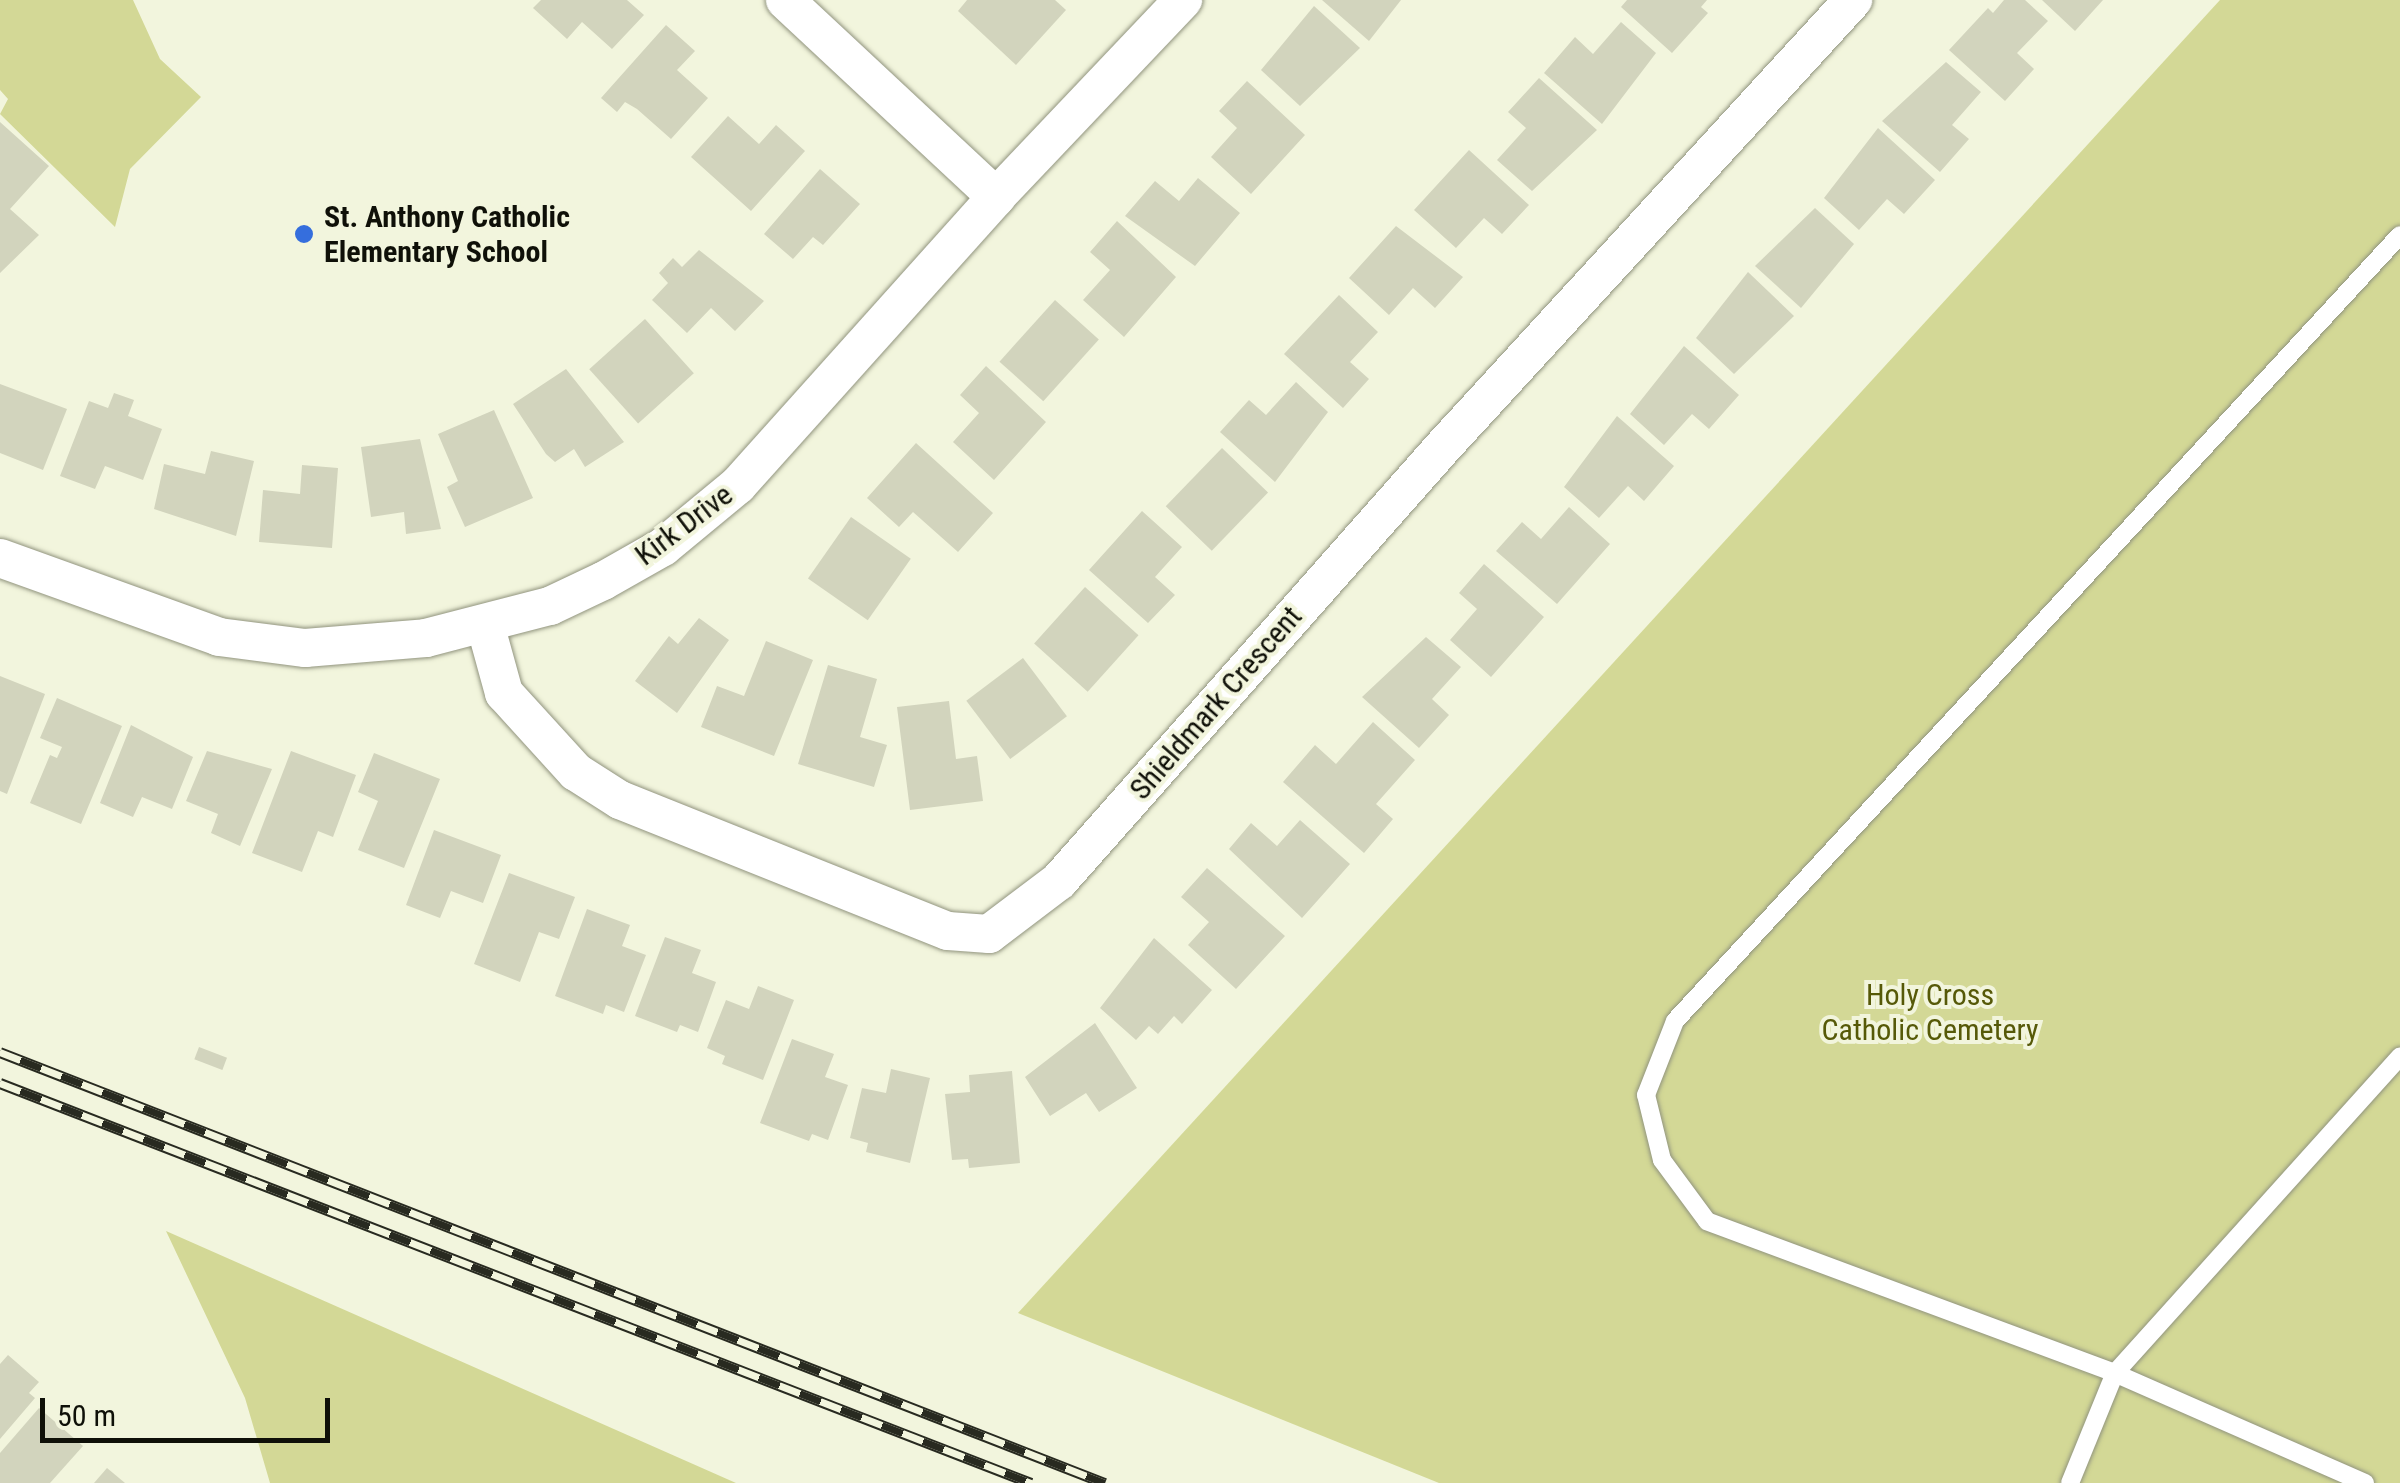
<!DOCTYPE html>
<style>
body{margin:0}
#map{position:relative;width:2400px;height:1483px;overflow:hidden;background:#f2f5dd;font-family:"Roboto Condensed",sans-serif}
div>[style]{position:absolute}
.green>*{inset:0;background:#d3d896}
.building>*{inset:0;background:#d2d4bd;transform-origin:0 0}
.roads{filter:drop-shadow(0 0 2px #91947e) drop-shadow(0 0 2px #91947e)}
.lane>*{height:18px;margin:-9px;padding:0 9px;transform-origin:9px;border-radius:9px;background:#fff}
.street>*{height:38px;margin:-19px;padding:0 19px;transform-origin:19px;border-radius:19px;background:#fff}
.rail>*{height:11px;margin-top:-5.5px;transform-origin:0;background:repeating-linear-gradient(90deg,#f2f5dd 0 22px,#282a20 0 44px);box-sizing:border-box;border-block:2px solid #282a20}
.dots>*{width:28px;height:28px;translate:-50% -50%;box-sizing:border-box;border:5px solid #f2f5dd;border-radius:50%}
span{translate:-50% -50%;white-space:nowrap;text-align:center;line-height:1.15;-webkit-text-stroke:8px #f2f5dd;paint-order:stroke}
.poi-label{font-size:30px;color:#0f1008;font-weight:700}
.left{translate:0 -50%;text-align:left}
.street-label{font-size:30px;color:#0f1008}
.park-label{font-size:30px;color:#565908}
.scale{position:absolute;left:40px;top:1398px;width:290px;height:45px;box-sizing:border-box;border:5px solid #0f1008;border-top:0;padding-left:12px;font-size:30px;line-height:35px;white-space:nowrap;color:#0f1008;-webkit-text-stroke:8px #f2f5dd;paint-order:stroke}
</style>
<div id="map">
<div class="green">
<i style="clip-path:polygon(0 0,133px 0,160px 59px,201px 97px,130px 169px,115px 227px,0 114px,8px 99px,0 90px)"></i>
<i style="clip-path:polygon(2220px 0,2400px 0,2400px 1483px,1439px 1483px,1018px 1313px)"></i>
<i style="clip-path:polygon(166px 1231px,736px 1483px,270px 1483px,245px 1398px)"></i>
</div>
<div class="building">
<i style="clip-path:polygon(541px 0,627px 0,644px 15px,612px 49px,582px 22px,567px 39px,533px 8px)"></i>
<i style="clip-path:polygon(967px 0,1055px 0,1066px 10px,1016px 65px,958px 11px)"></i>
<i style="clip-path:polygon(1322px 0,1401px 0,1369px 41px)"></i>
<i style="clip-path:polygon(1627px 0,1707px 0,1701px 7px,1708px 13px,1672px 53px,1621px 7px)"></i>
<i style="clip-path:polygon(2004px 0,2025px 0,2048px 21px,2017px 53px,2034px 69px,2005px 101px,1949px 50px,1988px 8px,1993px 13px)"></i>
<i style="clip-path:polygon(2042px 0,2103px 0,2075px 31px)"></i>
<i style="clip-path:polygon(1314px 6px,1360px 48px,1300px 106px,1261px 70px)"></i>
<i style="clip-path:polygon(1621px 22px,1656px 53px,1602px 124px,1544px 73px,1575px 37px,1593px 54px)"></i>
<i style="clip-path:polygon(666px 25px,695px 51px,677px 70px,708px 98px,671px 139px,637px 109px,625px 102px,617px 112px,601px 98px)"></i>
<i style="clip-path:polygon(1946px 62px,1981px 92px,1952px 125px,1969px 139px,1940px 172px,1882px 121px)"></i>
<i style="clip-path:polygon(1539px 78px,1597px 130px,1532px 191px,1497px 160px,1526px 128px,1508px 112px)"></i>
<i style="clip-path:polygon(1247px 81px,1305px 135px,1251px 194px,1211px 157px,1237px 128px,1219px 111px)"></i>
<i style="clip-path:polygon(728px 116px,759px 144px,776px 125px,805px 151px,751px 211px,691px 157px)"></i>
<i style="clip-path:polygon(0 122px,49px 166px,10px 209px,39px 235px,0 273px)"></i>
<i style="clip-path:polygon(1878px 128px,1935px 180px,1904px 214px,1887px 199px,1859px 230px,1824px 198px)"></i>
<i style="clip-path:polygon(1469px 150px,1529px 205px,1502px 234px,1484px 218px,1456px 248px,1414px 210px)"></i>
<i style="clip-path:polygon(820px 169px,860px 204px,823px 245px,813px 237px,793px 259px,764px 234px)"></i>
<i style="clip-path:polygon(1198px 178px,1240px 213px,1195px 266px,1125px 216px,1155px 181px,1179px 201px)"></i>
<i style="clip-path:polygon(1815px 208px,1854px 244px,1801px 308px,1755px 266px)"></i>
<i style="clip-path:polygon(1117px 221px,1176px 277px,1124px 337px,1083px 300px,1110px 270px,1090px 252px)"></i>
<i style="clip-path:polygon(1396px 226px,1463px 277px,1435px 308px,1413px 288px,1389px 315px,1349px 278px)"></i>
<i style="clip-path:polygon(699px 250px,764px 301px,735px 331px,711px 308px,687px 333px,652px 300px,668px 283px,659px 273px,673px 258px,682px 267px)"></i>
<i style="clip-path:polygon(1748px 272px,1794px 316px,1734px 374px,1696px 338px)"></i>
<i style="clip-path:polygon(1339px 295px,1378px 332px,1350px 362px,1369px 379px,1343px 408px,1284px 354px)"></i>
<i style="left:1055px;top:300px;width:59px;height:83px;rotate:42deg"></i>
<i style="left:645px;top:319px;width:73px;height:75px;rotate:48deg"></i>
<i style="clip-path:polygon(1684px 346px,1739px 395px,1709px 429px,1692px 414px,1664px 445px,1630px 414px)"></i>
<i style="clip-path:polygon(986px 366px,1046px 422px,994px 480px,953px 442px,979px 413px,960px 395px)"></i>
<i style="clip-path:polygon(566px 369px,624px 442px,585px 467px,574px 449px,555px 462px,546px 454px,513px 404px)"></i>
<i style="clip-path:polygon(1296px 382px,1328px 412px,1275px 482px,1220px 432px,1249px 400px,1266px 415px)"></i>
<i style="clip-path:polygon(0 384px,67px 409px,43px 470px,0 453px)"></i>
<i style="clip-path:polygon(114px 393px,134px 400px,128px 416px,162px 429px,143px 480px,105px 466px,95px 489px,60px 476px,89px 401px,108px 408px)"></i>
<i style="clip-path:polygon(494px 410px,533px 498px,465px 527px,447px 487px,458px 481px,438px 434px)"></i>
<i style="clip-path:polygon(1617px 416px,1674px 466px,1644px 501px,1628px 486px,1599px 518px,1564px 487px)"></i>
<i style="clip-path:polygon(420px 439px,441px 529px,406px 534px,404px 512px,371px 517px,361px 447px)"></i>
<i style="clip-path:polygon(916px 443px,993px 513px,958px 552px,913px 512px,899px 527px,867px 498px)"></i>
<i style="left:1222px;top:448px;width:64px;height:81px;rotate:44deg"></i>
<i style="clip-path:polygon(211px 451px,254px 461px,236px 536px,154px 509px,164px 464px,205px 474px)"></i>
<i style="clip-path:polygon(302px 465px,338px 468px,332px 548px,259px 542px,263px 490px,300px 494px)"></i>
<i style="clip-path:polygon(1569px 507px,1610px 544px,1557px 604px,1496px 551px,1522px 522px,1541px 539px)"></i>
<i style="clip-path:polygon(1142px 511px,1182px 547px,1155px 577px,1175px 595px,1148px 623px,1089px 570px)"></i>
<i style="left:851px;top:517px;width:73px;height:75px;rotate:35deg"></i>
<i style="clip-path:polygon(1484px 564px,1544px 617px,1491px 677px,1450px 640px,1477px 609px,1459px 593px)"></i>
<i style="left:1085px;top:587px;width:72px;height:76px;rotate:42deg"></i>
<i style="clip-path:polygon(699px 618px,729px 640px,677px 713px,635px 681px,669px 636px,678px 644px)"></i>
<i style="clip-path:polygon(1426px 637px,1461px 667px,1432px 699px,1449px 715px,1419px 748px,1362px 697px)"></i>
<i style="clip-path:polygon(766px 641px,813px 660px,774px 756px,701px 727px,717px 686px,744px 696px)"></i>
<i style="left:1023px;top:658px;width:73px;height:71px;rotate:53deg"></i>
<i style="clip-path:polygon(828px 665px,877px 679px,860px 737px,887px 745px,874px 787px,798px 764px)"></i>
<i style="clip-path:polygon(0 676px,45px 694px,7px 794px,0 791px)"></i>
<i style="clip-path:polygon(57px 698px,122px 726px,81px 824px,30px 803px,50px 755px,57px 758px,62px 747px,40px 738px)"></i>
<i style="clip-path:polygon(949px 701px,956px 759px,977px 756px,983px 801px,910px 810px,897px 707px)"></i>
<i style="clip-path:polygon(1373px 722px,1415px 760px,1376px 804px,1393px 819px,1364px 853px,1283px 782px,1315px 745px,1336px 764px)"></i>
<i style="clip-path:polygon(131px 725px,193px 757px,172px 809px,142px 797px,133px 817px,100px 803px)"></i>
<i style="clip-path:polygon(207px 751px,272px 769px,240px 846px,211px 833px,218px 814px,186px 801px)"></i>
<i style="clip-path:polygon(291px 751px,356px 775px,333px 837px,318px 831px,302px 872px,252px 853px)"></i>
<i style="clip-path:polygon(374px 753px,440px 779px,404px 868px,358px 850px,378px 801px,358px 792px)"></i>
<i style="clip-path:polygon(1300px 820px,1350px 864px,1302px 918px,1229px 849px,1251px 823px,1277px 846px)"></i>
<i style="clip-path:polygon(434px 830px,501px 855px,483px 903px,451px 891px,440px 918px,406px 905px)"></i>
<i style="clip-path:polygon(1207px 868px,1285px 936px,1236px 989px,1188px 945px,1209px 922px,1181px 897px)"></i>
<i style="clip-path:polygon(509px 873px,575px 897px,559px 939px,539px 932px,520px 982px,474px 964px)"></i>
<i style="clip-path:polygon(587px 909px,630px 925px,622px 946px,646px 955px,624px 1012px,606px 1005px,603px 1014px,555px 996px)"></i>
<i style="clip-path:polygon(665px 937px,701px 950px,692px 973px,716px 982px,698px 1032px,680px 1025px,677px 1032px,635px 1016px)"></i>
<i style="clip-path:polygon(1154px 938px,1212px 990px,1182px 1024px,1174px 1016px,1158px 1034px,1149px 1026px,1136px 1040px,1100px 1008px)"></i>
<i style="clip-path:polygon(758px 986px,794px 1000px,763px 1080px,722px 1064px,725px 1056px,707px 1048px,726px 1000px,749px 1009px)"></i>
<i style="clip-path:polygon(1095px 1023px,1137px 1088px,1099px 1112px,1086px 1093px,1050px 1116px,1025px 1077px)"></i>
<i style="clip-path:polygon(792px 1039px,834px 1054px,825px 1077px,848px 1085px,828px 1140px,812px 1134px,809px 1141px,760px 1123px)"></i>
<i style="left:199px;top:1047px;width:30px;height:13px;rotate:21deg"></i>
<i style="clip-path:polygon(891px 1069px,930px 1078px,910px 1163px,866px 1152px,868px 1143px,850px 1138px,862px 1088px,886px 1093px)"></i>
<i style="clip-path:polygon(1012px 1071px,1020px 1163px,969px 1168px,968px 1159px,952px 1160px,945px 1094px,970px 1092px,969px 1075px)"></i>
<i style="clip-path:polygon(8px 1355px,39px 1382px,29px 1393px,35px 1398px,0 1439px,0 1364px)"></i>
<i style="clip-path:polygon(39px 1408px,83px 1446px,50px 1483px,0 1483px,0 1453px)"></i>
<i style="clip-path:polygon(107px 1468px,125px 1483px,94px 1483px)"></i>
</div>
<div class="roads">
<div class="lane">
<i style="left:2070px;top:1483px;width:119px;rotate:-67.8deg"></i>
<i style="left:2115px;top:1373px;width:426px;rotate:-48deg"></i>
<i style="left:2365px;top:1483px;width:273px;rotate:-156.3deg"></i>
<i style="left:2115px;top:1373px;width:435px;rotate:-159.6deg"></i>
<i style="left:1707px;top:1221px;width:76px;rotate:-126.4deg"></i>
<i style="left:1662px;top:1160px;width:67px;rotate:-103.8deg"></i>
<i style="left:1646px;top:1095px;width:79px;rotate:-68.6deg"></i>
<i style="left:1675px;top:1021px;width:1069px;rotate:-47.31deg"></i>
</div>
<div class="street">
<i style="left:785px;top:0;width:289px;rotate:43deg"></i>
<i style="left:0;top:558px;width:233px;rotate:19.8deg"></i>
<i style="left:219px;top:637px;width:87px;rotate:7.3deg"></i>
<i style="left:305px;top:648px;width:121px;rotate:-4.7deg"></i>
<i style="left:426px;top:638px;width:128px;rotate:-14.5deg"></i>
<i style="left:550px;top:606px;width:59px;rotate:-25.3deg"></i>
<i style="left:603px;top:581px;width:69px;rotate:-29.5deg"></i>
<i style="left:663px;top:547px;width:97px;rotate:-39.6deg"></i>
<i style="left:738px;top:485px;width:387px;rotate:-48.1deg"></i>
<i style="left:996px;top:197px;width:272px;rotate:-46.5deg"></i>
<i style="left:485px;top:624px;width:72px;rotate:74.6deg"></i>
<i style="left:504px;top:693px;width:107px;rotate:47.7deg"></i>
<i style="left:576px;top:772px;width:52px;rotate:32.5deg"></i>
<i style="left:620px;top:800px;width:353px;rotate:21.8deg"></i>
<i style="left:948px;top:931px;width:41px;rotate:4.2deg"></i>
<i style="left:989px;top:934px;width:88px;rotate:-37.1deg"></i>
<i style="left:1059px;top:881px;width:579px;rotate:-48.5deg"></i>
<i style="left:1443px;top:447px;width:607px;rotate:-47.47deg"></i>
</div>
</div>
<div class="rail">
<i style="left:0;top:1052px;width:1186px;rotate:21.31deg"></i>
<i style="left:0;top:1083px;width:1106px;rotate:21.2deg"></i>
</div>
<div class="dots">
<i style="left:304px;top:234px;background:#356edd"></i>
</div>
<div class="poi-label">
<span class="left" style="left:324px;top:234px">St. Anthony Catholic<br>Elementary School</span>
</div>
<div class="street-label">
<span style="left:684px;top:525px;rotate:-37deg">Kirk Drive</span>
<span style="left:1216px;top:703px;rotate:-49deg">Shieldmark Crescent</span>
</div>
<div class="park-label">
<span style="left:1930px;top:1012px">Holy Cross<br>Catholic Cemetery</span>
</div>
<div class="scale">50 m</div>
</div>
